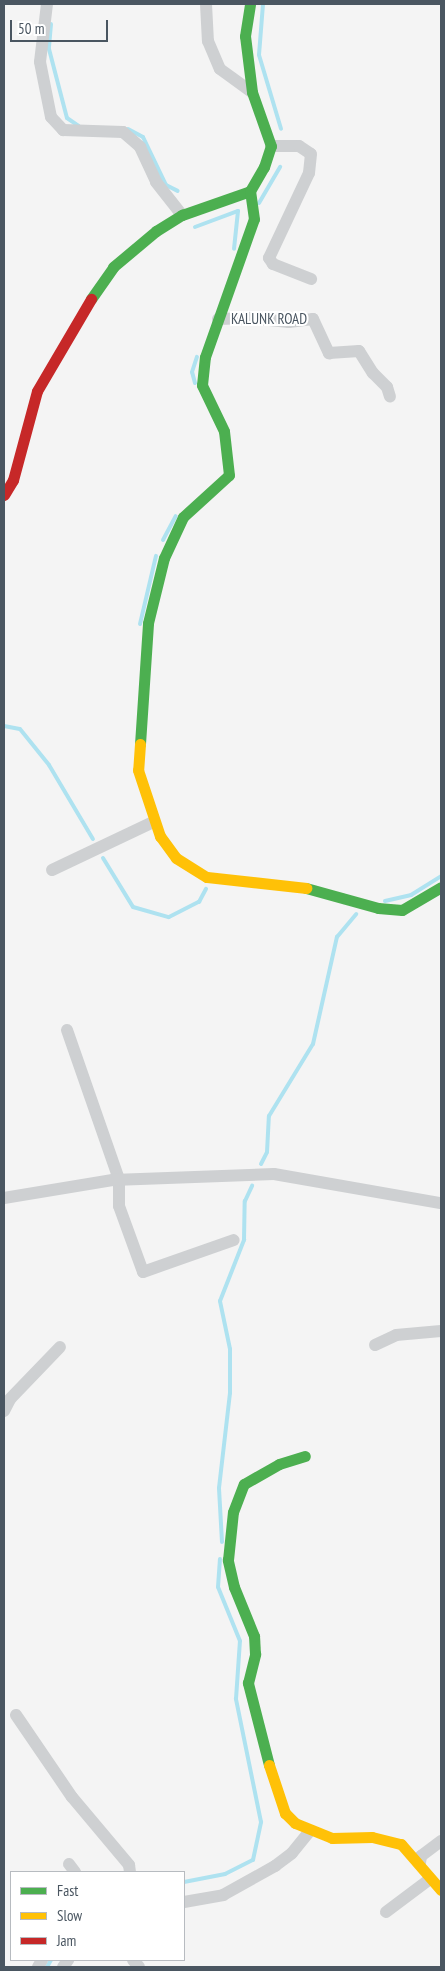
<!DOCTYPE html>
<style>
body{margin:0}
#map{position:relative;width:445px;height:1971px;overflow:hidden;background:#f4f4f4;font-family:"PT Sans Narrow",sans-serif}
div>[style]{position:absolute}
.stream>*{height:4px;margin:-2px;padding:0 2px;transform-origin:2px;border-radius:2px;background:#aee2f0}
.street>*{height:12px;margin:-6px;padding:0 6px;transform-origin:6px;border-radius:6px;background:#ced0d2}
.fast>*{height:11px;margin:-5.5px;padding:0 5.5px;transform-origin:5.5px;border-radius:5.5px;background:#4caf50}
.slow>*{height:11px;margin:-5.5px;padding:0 5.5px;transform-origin:5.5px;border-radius:5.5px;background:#ffc107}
.jam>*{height:11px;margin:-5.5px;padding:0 5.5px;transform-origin:5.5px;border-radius:5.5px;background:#c62828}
span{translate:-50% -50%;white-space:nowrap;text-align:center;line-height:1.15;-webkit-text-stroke:4px #fff;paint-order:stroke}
.street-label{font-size:15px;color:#4a5661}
.frame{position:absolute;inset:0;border:5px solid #4a5661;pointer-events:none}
.legend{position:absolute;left:10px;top:1871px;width:175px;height:90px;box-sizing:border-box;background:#fff;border:1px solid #b7bbc0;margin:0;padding:6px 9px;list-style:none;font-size:15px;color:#4a5661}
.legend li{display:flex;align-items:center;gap:10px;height:25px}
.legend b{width:25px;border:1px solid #b7bbc0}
.scale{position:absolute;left:10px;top:20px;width:98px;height:22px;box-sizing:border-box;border:2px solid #4a5661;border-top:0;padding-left:6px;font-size:15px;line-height:18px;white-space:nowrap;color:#4a5661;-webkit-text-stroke:4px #fff;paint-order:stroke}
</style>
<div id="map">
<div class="stream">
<i style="left:263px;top:4px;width:51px;rotate:94.5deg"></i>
<i style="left:259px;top:55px;width:77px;rotate:73.4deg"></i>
<i style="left:51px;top:24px;width:25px;rotate:95deg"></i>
<i style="left:49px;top:49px;width:71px;rotate:75.4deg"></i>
<i style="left:67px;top:118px;width:14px;rotate:34deg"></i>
<i style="left:128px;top:129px;width:17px;rotate:28deg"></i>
<i style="left:143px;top:137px;width:53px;rotate:64.4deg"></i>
<i style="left:166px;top:185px;width:13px;rotate:27deg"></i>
<i style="left:259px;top:203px;width:42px;rotate:-59.7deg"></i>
<i style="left:195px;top:227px;width:46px;rotate:-20.4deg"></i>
<i style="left:238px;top:211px;width:38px;rotate:96deg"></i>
<i style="left:195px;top:383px;width:11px;rotate:-105deg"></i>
<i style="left:192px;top:372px;width:16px;rotate:-72deg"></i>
<i style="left:163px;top:540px;width:27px;rotate:-62deg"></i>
<i style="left:140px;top:624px;width:70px;rotate:-76.8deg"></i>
<i style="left:4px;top:726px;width:16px;rotate:11deg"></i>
<i style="left:20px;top:729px;width:46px;rotate:51.1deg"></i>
<i style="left:49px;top:765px;width:86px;rotate:59.3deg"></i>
<i style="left:103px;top:858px;width:57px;rotate:58.5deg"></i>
<i style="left:133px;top:907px;width:37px;rotate:16deg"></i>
<i style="left:169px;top:917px;width:34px;rotate:-27deg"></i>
<i style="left:199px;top:902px;width:15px;rotate:-62deg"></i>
<i style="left:385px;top:901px;width:27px;rotate:-13deg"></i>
<i style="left:411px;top:895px;width:36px;rotate:-32deg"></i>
<i style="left:261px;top:1164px;width:13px;rotate:-63deg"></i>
<i style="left:267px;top:1152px;width:36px;rotate:-87deg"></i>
<i style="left:269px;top:1116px;width:84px;rotate:-58.6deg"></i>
<i style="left:313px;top:1044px;width:110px;rotate:-77.4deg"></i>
<i style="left:337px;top:937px;width:30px;rotate:-50deg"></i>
<i style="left:222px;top:1542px;width:54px;rotate:-93.2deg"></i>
<i style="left:219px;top:1488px;width:96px;rotate:-83.4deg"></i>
<i style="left:230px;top:1393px;width:44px;rotate:-90deg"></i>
<i style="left:230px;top:1349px;width:49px;rotate:-101.8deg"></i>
<i style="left:220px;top:1301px;width:66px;rotate:-68.5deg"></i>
<i style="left:244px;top:1240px;width:39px;rotate:-89deg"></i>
<i style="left:245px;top:1201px;width:17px;rotate:-65deg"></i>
<i style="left:184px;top:1882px;width:42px;rotate:-11deg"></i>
<i style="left:225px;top:1874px;width:31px;rotate:-27deg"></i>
<i style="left:253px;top:1860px;width:39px;rotate:-78deg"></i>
<i style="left:261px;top:1822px;width:126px;rotate:-101.5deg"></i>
<i style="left:236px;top:1699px;width:58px;rotate:-86.1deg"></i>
<i style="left:240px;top:1641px;width:58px;rotate:-112.2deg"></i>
<i style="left:218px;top:1587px;width:28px;rotate:-86deg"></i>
<i style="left:47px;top:1967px;width:8px;rotate:-60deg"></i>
</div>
<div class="street">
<i style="left:47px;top:4px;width:58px;rotate:96.9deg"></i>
<i style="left:40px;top:62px;width:56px;rotate:78.7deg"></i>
<i style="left:51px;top:117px;width:18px;rotate:47deg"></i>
<i style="left:63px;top:130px;width:60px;rotate:1.9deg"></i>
<i style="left:123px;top:132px;width:23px;rotate:41deg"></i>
<i style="left:140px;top:147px;width:38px;rotate:65deg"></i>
<i style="left:156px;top:182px;width:42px;rotate:51.8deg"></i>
<i style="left:206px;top:4px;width:37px;rotate:87deg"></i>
<i style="left:208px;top:41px;width:30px;rotate:67deg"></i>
<i style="left:220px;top:69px;width:39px;rotate:36deg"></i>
<i style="left:271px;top:146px;width:28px"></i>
<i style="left:299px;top:146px;width:14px;rotate:34deg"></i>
<i style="left:311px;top:154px;width:19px;rotate:96deg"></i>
<i style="left:309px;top:173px;width:94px;rotate:115.2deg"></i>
<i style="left:269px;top:258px;width:7px;rotate:56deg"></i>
<i style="left:273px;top:264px;width:41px;rotate:21.5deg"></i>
<i style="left:218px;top:319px;width:32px;rotate:-2deg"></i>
<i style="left:250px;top:318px;width:39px;rotate:6deg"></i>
<i style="left:289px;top:322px;width:24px;rotate:-7deg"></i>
<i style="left:313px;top:319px;width:38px;rotate:65deg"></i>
<i style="left:329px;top:353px;width:30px;rotate:-4deg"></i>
<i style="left:359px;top:351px;width:26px;rotate:58deg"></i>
<i style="left:373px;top:373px;width:20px;rotate:45deg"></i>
<i style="left:387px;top:387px;width:10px;rotate:73deg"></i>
<i style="left:52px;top:870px;width:112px;rotate:-25.4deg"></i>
<i style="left:67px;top:1030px;width:158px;rotate:70.8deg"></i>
<i style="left:119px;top:1179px;width:27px;rotate:90deg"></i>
<i style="left:119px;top:1206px;width:70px;rotate:70deg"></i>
<i style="left:143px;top:1272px;width:96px;rotate:-19.4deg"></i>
<i style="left:4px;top:1198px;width:110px;rotate:-9.4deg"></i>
<i style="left:113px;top:1180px;width:161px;rotate:-2.1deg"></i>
<i style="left:274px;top:1174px;width:169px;rotate:9.9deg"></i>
<i style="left:375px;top:1345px;width:23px;rotate:-25deg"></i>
<i style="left:396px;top:1335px;width:45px;rotate:-5.1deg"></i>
<i style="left:4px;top:1411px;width:13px;rotate:-63deg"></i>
<i style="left:10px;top:1399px;width:72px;rotate:-46.1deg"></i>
<i style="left:16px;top:1715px;width:99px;rotate:55.7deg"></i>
<i style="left:72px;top:1797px;width:89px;rotate:50deg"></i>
<i style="left:129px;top:1865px;width:7px;rotate:82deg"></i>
<i style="left:420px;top:1863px;width:7px;rotate:-82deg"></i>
<i style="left:421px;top:1856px;width:25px;rotate:-37deg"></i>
<i style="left:69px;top:1864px;width:10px;rotate:53deg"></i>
<i style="left:184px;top:1902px;width:40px;rotate:-10deg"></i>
<i style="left:223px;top:1895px;width:60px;rotate:-29.1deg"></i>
<i style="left:275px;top:1866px;width:21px;rotate:-37deg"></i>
<i style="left:292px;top:1853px;width:28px;rotate:-51deg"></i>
<i style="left:386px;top:1912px;width:55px;rotate:-36.9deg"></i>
<i style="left:133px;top:1960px;width:9px;rotate:49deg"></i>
<i style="left:38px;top:1967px;width:8px;rotate:-60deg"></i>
<i style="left:63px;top:1967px;width:9px;rotate:-54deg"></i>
</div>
<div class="fast">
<i style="left:91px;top:299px;width:39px;rotate:-55deg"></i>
<i style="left:113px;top:267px;width:56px;rotate:-39.9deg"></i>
<i style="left:156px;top:231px;width:31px;rotate:-32deg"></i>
<i style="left:182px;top:215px;width:72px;rotate:-19.4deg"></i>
<i style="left:250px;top:191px;width:28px;rotate:-60deg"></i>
<i style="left:264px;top:167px;width:22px;rotate:-72deg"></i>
<i style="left:271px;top:146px;width:57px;rotate:-109.4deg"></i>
<i style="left:252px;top:92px;width:56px;rotate:-97.1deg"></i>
<i style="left:245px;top:36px;width:32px;rotate:-81deg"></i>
<i style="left:140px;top:744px;width:121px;rotate:-86.2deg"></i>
<i style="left:148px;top:623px;width:67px;rotate:-76.2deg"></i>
<i style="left:164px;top:558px;width:45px;rotate:-65.1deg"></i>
<i style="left:183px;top:517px;width:62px;rotate:-42.4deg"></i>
<i style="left:229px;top:475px;width:44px;rotate:-96.5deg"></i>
<i style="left:224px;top:431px;width:51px;rotate:-115.6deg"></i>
<i style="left:202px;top:385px;width:28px;rotate:-84deg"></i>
<i style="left:205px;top:357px;width:146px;rotate:-70.5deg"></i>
<i style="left:254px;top:219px;width:28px;rotate:-98deg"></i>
<i style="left:306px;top:888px;width:75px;rotate:15.5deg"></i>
<i style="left:378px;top:908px;width:24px;rotate:5deg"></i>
<i style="left:402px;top:910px;width:45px;rotate:-30.5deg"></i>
<i style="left:269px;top:1765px;width:85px;rotate:-104.4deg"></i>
<i style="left:248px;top:1683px;width:30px;rotate:-76deg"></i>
<i style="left:255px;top:1654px;width:18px;rotate:-93deg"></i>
<i style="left:254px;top:1636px;width:53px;rotate:-112.2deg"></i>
<i style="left:234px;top:1587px;width:28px;rotate:-103deg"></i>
<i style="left:228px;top:1560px;width:48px;rotate:-84.1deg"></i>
<i style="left:233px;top:1512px;width:30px;rotate:-69deg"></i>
<i style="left:244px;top:1484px;width:40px;rotate:-29.7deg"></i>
<i style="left:279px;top:1464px;width:27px;rotate:-17deg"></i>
</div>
<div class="slow">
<i style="left:140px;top:744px;width:26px;rotate:94deg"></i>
<i style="left:138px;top:770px;width:70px;rotate:71.6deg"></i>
<i style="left:160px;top:836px;width:27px;rotate:54deg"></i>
<i style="left:176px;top:858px;width:36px;rotate:32deg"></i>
<i style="left:207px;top:877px;width:100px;rotate:6.3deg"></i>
<i style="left:269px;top:1765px;width:51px;rotate:71.6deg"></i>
<i style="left:285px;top:1813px;width:14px;rotate:45deg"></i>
<i style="left:295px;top:1823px;width:40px;rotate:22deg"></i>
<i style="left:332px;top:1838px;width:40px;rotate:-1.4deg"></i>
<i style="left:372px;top:1837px;width:30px;rotate:14deg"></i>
<i style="left:401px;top:1844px;width:61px;rotate:49deg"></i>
</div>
<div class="jam">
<i style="left:4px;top:495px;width:17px;rotate:-59deg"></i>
<i style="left:13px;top:480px;width:92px;rotate:-74.9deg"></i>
<i style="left:37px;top:391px;width:107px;rotate:-59.6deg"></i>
</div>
<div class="street-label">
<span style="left:269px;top:319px">KALUNK ROAD</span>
</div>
<div class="frame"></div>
<ul class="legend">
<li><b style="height:6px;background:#4caf50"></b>Fast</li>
<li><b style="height:6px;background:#ffc107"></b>Slow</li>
<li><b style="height:6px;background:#c62828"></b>Jam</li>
</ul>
<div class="scale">50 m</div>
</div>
